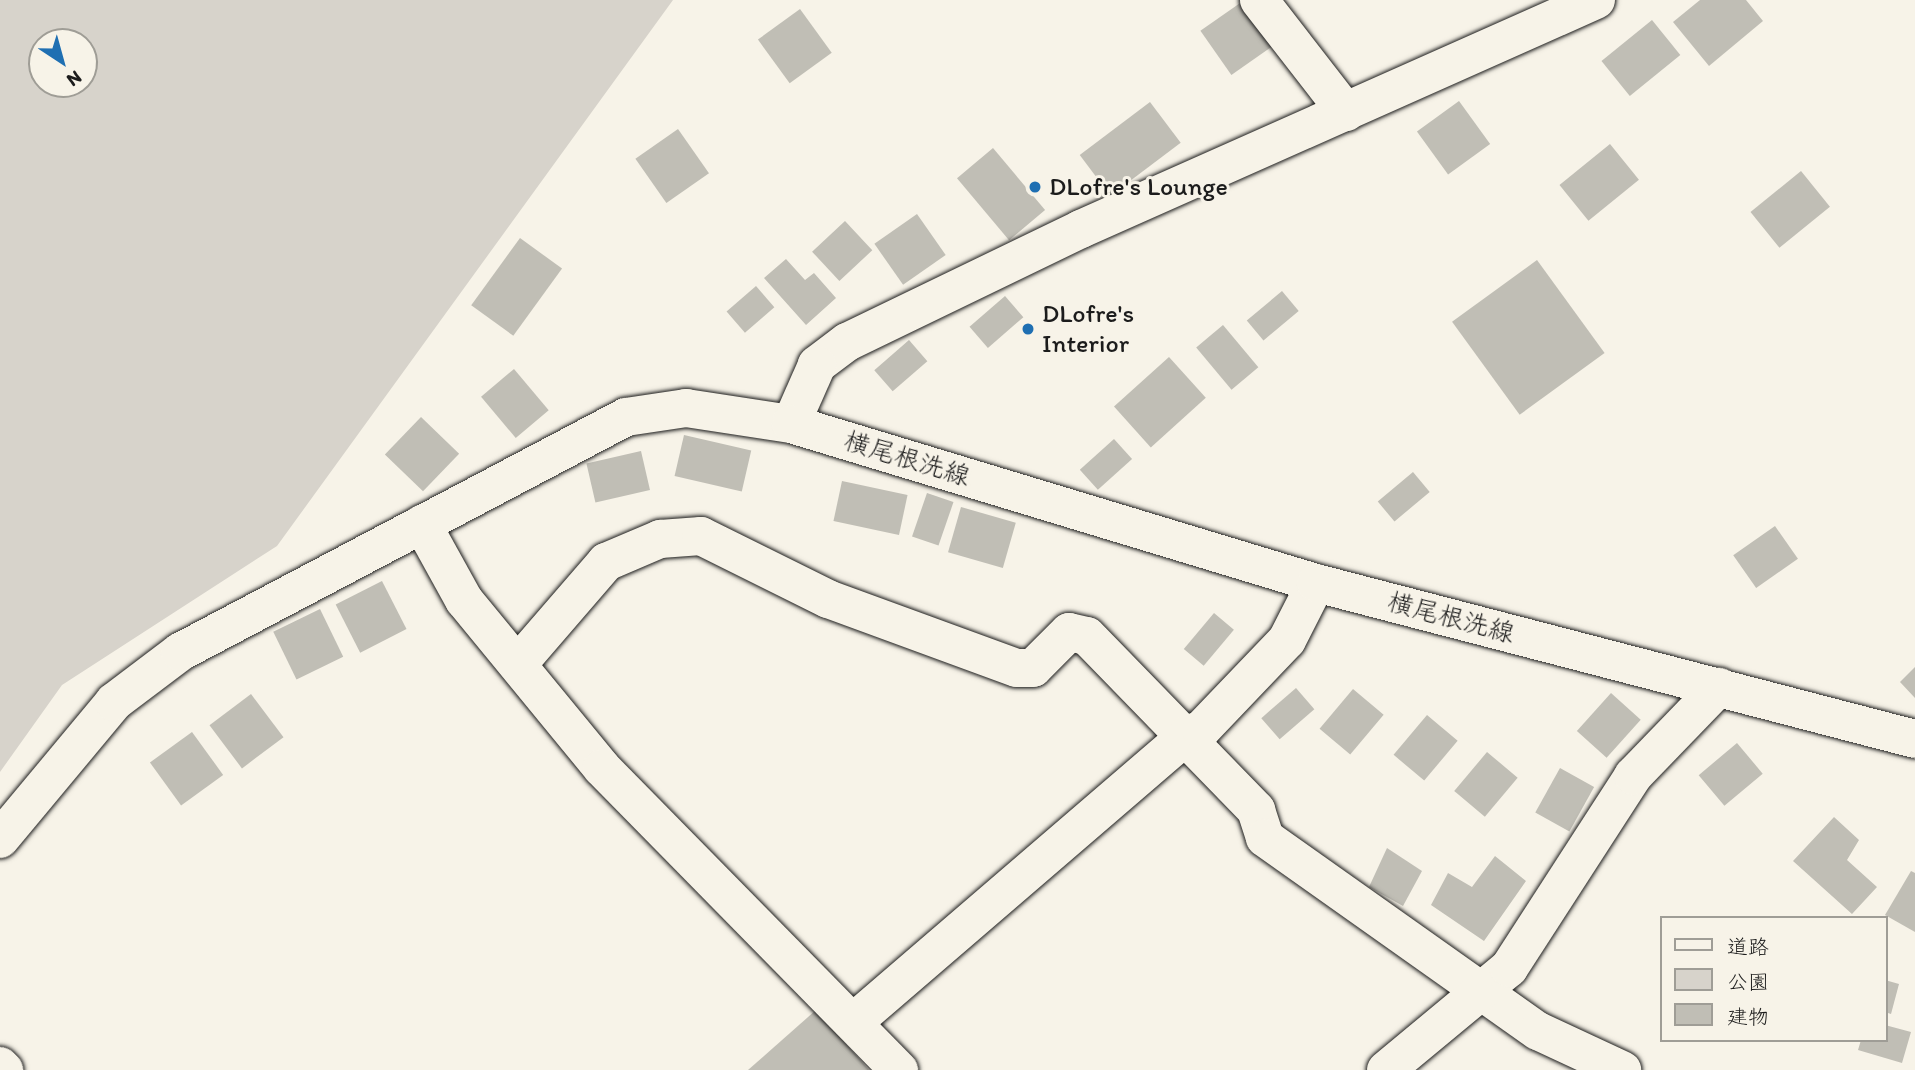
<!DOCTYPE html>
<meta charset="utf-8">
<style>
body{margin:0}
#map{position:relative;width:1915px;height:1070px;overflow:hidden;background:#f7f3e8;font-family:Itim,"Klee One",sans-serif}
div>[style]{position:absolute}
.green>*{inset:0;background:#d7d3cb}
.building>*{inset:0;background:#c0beb5;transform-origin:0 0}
.roads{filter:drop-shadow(0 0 2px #1c1c1c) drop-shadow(0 0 2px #1c1c1c)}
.street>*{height:38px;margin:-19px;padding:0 19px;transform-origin:19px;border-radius:19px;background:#f7f3e8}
.secondary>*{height:38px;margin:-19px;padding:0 19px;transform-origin:19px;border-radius:19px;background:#f7f3e8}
.dots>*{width:19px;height:19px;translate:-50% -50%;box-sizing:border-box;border:4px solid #f7f3e8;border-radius:50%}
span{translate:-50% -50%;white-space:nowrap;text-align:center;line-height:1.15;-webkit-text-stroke:6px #f7f3e8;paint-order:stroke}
.poi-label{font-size:26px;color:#1c1c1c}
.left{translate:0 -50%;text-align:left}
.street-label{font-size:26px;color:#1c1c1c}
.legend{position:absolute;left:1660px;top:916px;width:228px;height:126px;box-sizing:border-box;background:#f7f3e8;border:2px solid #9f9d96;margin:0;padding:9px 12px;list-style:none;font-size:21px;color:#1c1c1c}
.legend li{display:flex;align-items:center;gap:14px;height:35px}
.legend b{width:35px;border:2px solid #9f9d96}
.north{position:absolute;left:28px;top:28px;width:70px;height:70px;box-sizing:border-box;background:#f7f3e8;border:2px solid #9f9d96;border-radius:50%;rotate:144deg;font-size:19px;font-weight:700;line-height:28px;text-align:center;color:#1c1c1c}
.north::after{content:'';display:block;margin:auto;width:24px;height:32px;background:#1f6fb2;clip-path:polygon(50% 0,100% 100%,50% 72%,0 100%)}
</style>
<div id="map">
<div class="green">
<i style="clip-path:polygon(evenodd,0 0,673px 0,277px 546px,62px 685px,0 772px,0 0,42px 42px,84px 42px,84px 84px,42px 84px,42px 42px)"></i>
</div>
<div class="building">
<i style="clip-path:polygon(1700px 0,1746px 0,1763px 21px,1709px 66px,1673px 22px)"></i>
<i style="left:1243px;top:1px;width:54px;height:52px;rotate:55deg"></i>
<i style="left:800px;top:9px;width:54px;height:52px;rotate:54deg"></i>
<i style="left:1652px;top:20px;width:45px;height:65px;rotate:51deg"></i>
<i style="left:1459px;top:101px;width:53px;height:52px;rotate:54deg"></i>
<i style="left:1150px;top:102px;width:51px;height:88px;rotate:53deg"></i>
<i style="left:678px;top:129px;width:54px;height:52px;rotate:55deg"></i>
<i style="left:1610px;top:144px;width:46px;height:65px;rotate:51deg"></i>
<i style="left:993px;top:148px;width:81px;height:47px;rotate:50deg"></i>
<i style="left:1801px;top:171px;width:46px;height:65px;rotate:51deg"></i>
<i style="left:917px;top:214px;width:50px;height:52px;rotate:55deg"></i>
<i style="left:845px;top:221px;width:40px;height:45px;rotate:47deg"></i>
<i style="left:520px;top:238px;width:52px;height:83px;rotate:36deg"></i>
<i style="clip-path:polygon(786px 259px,805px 280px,814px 273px,836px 298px,806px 325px,764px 278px)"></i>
<i style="left:1537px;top:260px;width:115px;height:105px;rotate:54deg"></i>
<i style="left:756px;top:286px;width:28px;height:39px;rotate:49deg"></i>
<i style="left:1282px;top:291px;width:26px;height:46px;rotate:50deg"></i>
<i style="left:1005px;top:296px;width:28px;height:47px;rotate:49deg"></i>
<i style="left:1223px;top:325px;width:55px;height:35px;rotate:50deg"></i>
<i style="left:909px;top:340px;width:28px;height:46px;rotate:49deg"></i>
<i style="left:1169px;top:357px;width:55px;height:74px;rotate:48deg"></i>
<i style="left:514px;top:369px;width:54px;height:43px;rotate:50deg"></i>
<i style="left:421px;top:417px;width:53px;height:52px;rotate:44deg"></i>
<i style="left:684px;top:435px;width:69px;height:42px;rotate:13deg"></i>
<i style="left:1114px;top:439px;width:27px;height:46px;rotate:48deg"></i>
<i style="left:641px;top:451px;width:40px;height:56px;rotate:77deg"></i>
<i style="left:1413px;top:472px;width:26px;height:46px;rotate:50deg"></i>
<i style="left:842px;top:481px;width:67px;height:41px;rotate:12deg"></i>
<i style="left:927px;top:493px;width:28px;height:46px;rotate:19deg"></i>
<i style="left:961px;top:507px;width:57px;height:47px;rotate:16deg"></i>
<i style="left:1775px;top:526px;width:40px;height:51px;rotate:55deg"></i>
<i style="left:382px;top:581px;width:54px;height:52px;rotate:63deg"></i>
<i style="left:320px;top:609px;width:53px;height:52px;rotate:64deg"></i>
<i style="left:1214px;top:613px;width:26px;height:47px;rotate:40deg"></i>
<i style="clip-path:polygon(1915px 667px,1915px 698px,1900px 682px)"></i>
<i style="left:1296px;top:688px;width:28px;height:46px;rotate:49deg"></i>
<i style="left:1353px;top:689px;width:40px;height:52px;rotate:40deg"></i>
<i style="left:1611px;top:693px;width:40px;height:51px;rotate:42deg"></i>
<i style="left:251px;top:694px;width:54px;height:52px;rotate:53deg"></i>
<i style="left:1427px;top:715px;width:40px;height:52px;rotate:40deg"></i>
<i style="left:192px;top:732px;width:53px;height:52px;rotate:54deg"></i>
<i style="left:1737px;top:743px;width:40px;height:50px;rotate:50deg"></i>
<i style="left:1487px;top:752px;width:40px;height:51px;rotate:40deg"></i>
<i style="left:1560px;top:768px;width:39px;height:51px;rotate:29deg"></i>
<i style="clip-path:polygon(1834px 817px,1859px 840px,1847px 860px,1877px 887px,1852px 914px,1793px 861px)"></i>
<i style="clip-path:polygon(1387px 848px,1422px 871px,1403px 906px,1369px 887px)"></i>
<i style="clip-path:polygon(1495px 856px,1526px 881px,1484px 941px,1431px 905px,1448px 873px,1472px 887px)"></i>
<i style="clip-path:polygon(1911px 871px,1915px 873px,1915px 932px,1885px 915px)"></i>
<i style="clip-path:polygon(1885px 980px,1899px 984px,1891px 1014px,1885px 1012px)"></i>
<i style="clip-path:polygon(816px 1010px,869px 1070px,748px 1070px)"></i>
<i style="clip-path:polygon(1885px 1025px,1911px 1032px,1902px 1063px,1858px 1050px,1861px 1040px,1885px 1040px)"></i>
</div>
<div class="roads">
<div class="street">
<i style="left:1259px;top:0;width:142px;rotate:52.2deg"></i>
<i style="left:422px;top:524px;width:87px;rotate:61.1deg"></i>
<i style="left:464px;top:600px;width:217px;rotate:50.6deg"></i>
<i style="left:602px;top:768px;width:424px;rotate:45.5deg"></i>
<i style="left:518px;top:664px;width:135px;rotate:-49.2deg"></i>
<i style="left:606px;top:562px;width:59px;rotate:-23.1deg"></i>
<i style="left:660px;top:539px;width:41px;rotate:-4.2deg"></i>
<i style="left:701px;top:536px;width:142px;rotate:26.4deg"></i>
<i style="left:828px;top:599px;width:201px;rotate:20.1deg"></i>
<i style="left:1017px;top:668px;width:16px"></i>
<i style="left:1033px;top:668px;width:51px;rotate:-45deg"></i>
<i style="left:1069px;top:632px;width:18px;rotate:13deg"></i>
<i style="left:1087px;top:636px;width:243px;rotate:45.8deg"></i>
<i style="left:1256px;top:810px;width:29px;rotate:72deg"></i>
<i style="left:1265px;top:838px;width:334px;rotate:35.3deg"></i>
<i style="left:1538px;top:1031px;width:93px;rotate:24.9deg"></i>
<i style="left:0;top:839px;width:178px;rotate:-50.2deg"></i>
<i style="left:114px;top:702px;width:83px;rotate:-37.1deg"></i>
<i style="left:180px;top:652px;width:504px;rotate:-27.79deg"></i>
<i style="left:626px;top:417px;width:61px;rotate:-8.5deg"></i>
<i style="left:686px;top:408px;width:106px;rotate:8.7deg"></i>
<i style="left:856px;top:1020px;width:438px;rotate:-40.7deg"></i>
<i style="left:1188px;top:734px;width:14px;rotate:-17deg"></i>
<i style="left:1201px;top:730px;width:124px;rotate:-46.3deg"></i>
<i style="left:1287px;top:640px;width:64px;rotate:-63deg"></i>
<i style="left:1386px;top:1070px;width:160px;rotate:-39.7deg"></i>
<i style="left:1509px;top:968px;width:229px;rotate:-57.1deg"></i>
<i style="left:1633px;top:776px;width:124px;rotate:-46deg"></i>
</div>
<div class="secondary">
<i style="left:1596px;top:0;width:564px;rotate:156.03deg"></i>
<i style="left:1081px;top:229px;width:260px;rotate:154.2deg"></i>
<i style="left:847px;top:342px;width:38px;rotate:143deg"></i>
<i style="left:817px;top:365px;width:64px;rotate:113.8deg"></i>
<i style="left:791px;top:424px;width:549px;rotate:16.85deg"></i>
<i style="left:1316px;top:583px;width:619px;rotate:14.6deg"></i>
<i style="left:0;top:1066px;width:6px;rotate:45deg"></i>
</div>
</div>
<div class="dots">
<i style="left:1035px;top:187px;background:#1f6fb2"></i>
<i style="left:1028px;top:329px;background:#1f6fb2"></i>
</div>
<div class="poi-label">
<span class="left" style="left:1049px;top:187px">DLofre's Lounge</span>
<span class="left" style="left:1042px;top:329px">DLofre's<br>Interior</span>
</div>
<div class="street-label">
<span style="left:907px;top:459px;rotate:17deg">横尾根洗線</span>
<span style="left:1451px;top:618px;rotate:15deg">横尾根洗線</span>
</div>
<ul class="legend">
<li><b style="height:9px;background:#f7f3e8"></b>道路</li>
<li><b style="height:19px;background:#d7d3cb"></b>公園</li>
<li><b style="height:19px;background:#c0beb5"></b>建物</li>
</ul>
<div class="north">N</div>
</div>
